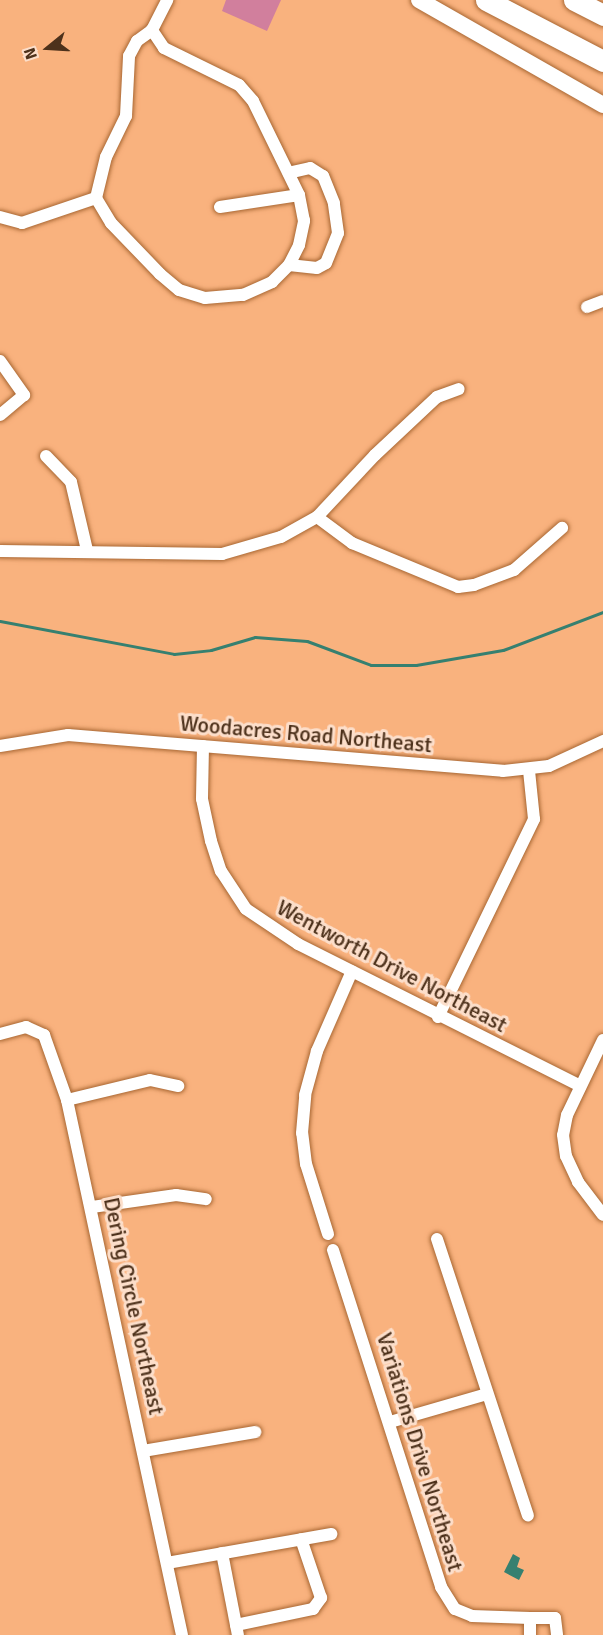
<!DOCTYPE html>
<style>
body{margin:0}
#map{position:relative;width:603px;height:1635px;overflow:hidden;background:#f9b27e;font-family:Signika,sans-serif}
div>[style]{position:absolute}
.green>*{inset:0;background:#d17f9d}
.water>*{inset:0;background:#368070}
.stream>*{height:3px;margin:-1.5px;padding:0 1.5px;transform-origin:1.5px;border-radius:1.5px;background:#368070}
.roads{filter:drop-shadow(0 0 2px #a86733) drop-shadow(0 0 2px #a86733)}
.street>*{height:12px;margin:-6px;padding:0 6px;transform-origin:6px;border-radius:6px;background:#fff}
.secondary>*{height:16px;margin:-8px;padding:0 8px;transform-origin:8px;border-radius:8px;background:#fff}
.highway>*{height:21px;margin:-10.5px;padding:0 10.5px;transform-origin:10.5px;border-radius:10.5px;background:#fff}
span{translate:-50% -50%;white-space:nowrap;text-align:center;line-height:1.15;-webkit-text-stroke:6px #fcdeca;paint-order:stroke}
.street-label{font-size:22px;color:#4d311b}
.north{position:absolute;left:18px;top:18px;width:60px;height:60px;-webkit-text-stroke:4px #fcdeca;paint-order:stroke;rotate:252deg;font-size:16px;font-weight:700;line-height:24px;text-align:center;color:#4d311b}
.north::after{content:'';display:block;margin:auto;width:21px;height:27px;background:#4d311b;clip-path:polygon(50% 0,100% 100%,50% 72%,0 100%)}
</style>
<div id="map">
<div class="green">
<i style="clip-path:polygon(226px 0,281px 0,267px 31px,222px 11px)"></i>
</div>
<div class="water">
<i style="clip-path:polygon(513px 1554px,520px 1558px,517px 1567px,524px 1570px,519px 1580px,504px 1572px)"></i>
</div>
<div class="stream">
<i style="left:0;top:621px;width:177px;rotate:10.7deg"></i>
<i style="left:174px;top:654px;width:37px;rotate:-6deg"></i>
<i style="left:211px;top:650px;width:46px;rotate:-16.5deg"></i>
<i style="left:255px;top:637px;width:52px;rotate:4.4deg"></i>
<i style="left:307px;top:641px;width:68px;rotate:20.6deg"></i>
<i style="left:371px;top:665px;width:45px"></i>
<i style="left:416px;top:665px;width:88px;rotate:-9.8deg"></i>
<i style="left:503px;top:650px;width:107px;rotate:-20.8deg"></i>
</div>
<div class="roads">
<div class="street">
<i style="left:96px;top:198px;width:29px;rotate:59deg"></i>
<i style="left:111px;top:223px;width:71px;rotate:46.1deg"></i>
<i style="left:160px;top:274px;width:25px;rotate:40deg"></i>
<i style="left:179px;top:290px;width:27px;rotate:17deg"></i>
<i style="left:205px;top:298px;width:38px;rotate:-5deg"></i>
<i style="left:243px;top:295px;width:32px;rotate:-24deg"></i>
<i style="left:272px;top:282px;width:24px;rotate:-45deg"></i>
<i style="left:289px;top:265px;width:22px;rotate:-63deg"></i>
<i style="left:299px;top:245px;width:25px;rotate:-78deg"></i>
<i style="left:304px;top:221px;width:26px;rotate:-101deg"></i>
<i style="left:299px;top:195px;width:105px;rotate:-116.1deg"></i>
<i style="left:253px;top:101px;width:21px;rotate:-131deg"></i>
<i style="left:239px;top:85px;width:84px;rotate:-153.7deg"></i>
<i style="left:164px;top:48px;width:22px;rotate:-124deg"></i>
<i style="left:96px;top:198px;width:42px;rotate:-76.3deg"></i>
<i style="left:106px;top:157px;width:46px;rotate:-64deg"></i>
<i style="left:126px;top:116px;width:60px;rotate:-87.1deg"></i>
<i style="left:129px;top:56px;width:17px;rotate:-62deg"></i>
<i style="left:137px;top:41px;width:19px;rotate:-36deg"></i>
<i style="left:152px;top:30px;width:34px;rotate:-63deg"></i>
<i style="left:220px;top:207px;width:80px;rotate:-8.6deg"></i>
<i style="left:0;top:217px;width:23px;rotate:15deg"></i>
<i style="left:22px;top:223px;width:78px;rotate:-18.7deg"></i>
<i style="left:289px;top:265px;width:28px;rotate:6deg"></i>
<i style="left:317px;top:268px;width:10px;rotate:-29deg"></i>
<i style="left:326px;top:263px;width:32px;rotate:-68deg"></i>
<i style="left:338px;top:233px;width:30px;rotate:-98deg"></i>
<i style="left:334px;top:203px;width:29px;rotate:-112deg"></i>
<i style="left:323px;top:176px;width:15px;rotate:-148deg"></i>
<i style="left:310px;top:168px;width:22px;rotate:167deg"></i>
<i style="left:587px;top:307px;width:17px;rotate:-21deg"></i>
<i style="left:0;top:361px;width:42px;rotate:54.8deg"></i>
<i style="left:24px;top:395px;width:31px;rotate:140deg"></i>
<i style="left:46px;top:456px;width:36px;rotate:46deg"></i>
<i style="left:71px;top:482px;width:70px;rotate:76.8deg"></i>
<i style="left:317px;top:517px;width:44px;rotate:36.6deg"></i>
<i style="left:352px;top:543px;width:115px;rotate:22.5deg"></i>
<i style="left:458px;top:587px;width:16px;rotate:-7deg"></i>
<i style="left:474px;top:585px;width:43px;rotate:-20.6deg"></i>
<i style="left:514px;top:570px;width:64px;rotate:-41.2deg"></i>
<i style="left:0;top:551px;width:222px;rotate:0.8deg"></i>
<i style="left:222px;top:554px;width:61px;rotate:-16.1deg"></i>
<i style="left:281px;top:537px;width:41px;rotate:-29.1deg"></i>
<i style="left:317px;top:517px;width:85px;rotate:-46.9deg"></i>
<i style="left:375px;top:455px;width:85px;rotate:-43.1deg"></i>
<i style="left:437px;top:397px;width:23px;rotate:-20deg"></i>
<i style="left:0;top:746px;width:69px;rotate:-9.2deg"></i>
<i style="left:68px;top:735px;width:436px;rotate:4.7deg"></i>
<i style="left:503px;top:771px;width:46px;rotate:-6.2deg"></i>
<i style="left:549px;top:766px;width:60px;rotate:-24.8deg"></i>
<i style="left:203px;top:746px;width:53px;rotate:91.1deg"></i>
<i style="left:202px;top:799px;width:43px;rotate:77.9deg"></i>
<i style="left:211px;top:841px;width:32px;rotate:72deg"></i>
<i style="left:221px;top:871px;width:45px;rotate:56.7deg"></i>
<i style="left:246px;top:909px;width:63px;rotate:33.9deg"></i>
<i style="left:298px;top:944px;width:316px;rotate:26.7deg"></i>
<i style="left:438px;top:1017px;width:220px;rotate:-64.1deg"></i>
<i style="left:534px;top:819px;width:48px;rotate:-95.9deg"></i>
<i style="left:0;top:1034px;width:27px;rotate:-15deg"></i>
<i style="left:26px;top:1027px;width:20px;rotate:24deg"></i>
<i style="left:44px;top:1035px;width:69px;rotate:70.5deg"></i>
<i style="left:67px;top:1100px;width:547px;rotate:77.87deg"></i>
<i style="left:603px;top:1040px;width:83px;rotate:115.6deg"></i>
<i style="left:567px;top:1115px;width:20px;rotate:101deg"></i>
<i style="left:563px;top:1135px;width:21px;rotate:82deg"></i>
<i style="left:566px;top:1156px;width:29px;rotate:65deg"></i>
<i style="left:578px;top:1182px;width:41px;rotate:52.9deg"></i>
<i style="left:67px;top:1100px;width:85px;rotate:-13.5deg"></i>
<i style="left:150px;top:1080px;width:29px;rotate:12deg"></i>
<i style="left:92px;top:1207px;width:85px;rotate:-8.1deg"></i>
<i style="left:176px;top:1195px;width:30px;rotate:8deg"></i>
<i style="left:328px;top:1234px;width:73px;rotate:-107.4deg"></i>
<i style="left:306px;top:1164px;width:31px;rotate:-97deg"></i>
<i style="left:302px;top:1133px;width:38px;rotate:-85deg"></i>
<i style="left:305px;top:1095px;width:46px;rotate:-74.7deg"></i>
<i style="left:317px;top:1051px;width:87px;rotate:-66.4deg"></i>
<i style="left:437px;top:1239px;width:291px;rotate:71.8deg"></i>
<i style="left:333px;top:1250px;width:354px;rotate:72.2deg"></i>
<i style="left:441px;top:1587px;width:26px;rotate:58deg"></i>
<i style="left:455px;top:1609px;width:18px;rotate:22deg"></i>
<i style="left:472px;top:1616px;width:58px;rotate:2deg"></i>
<i style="left:530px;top:1618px;width:17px;rotate:90deg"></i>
<i style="left:390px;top:1422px;width:101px;rotate:-16.1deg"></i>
<i style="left:143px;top:1451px;width:114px;rotate:-9.6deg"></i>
<i style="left:222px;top:1553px;width:84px;rotate:79deg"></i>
<i style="left:167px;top:1563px;width:167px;rotate:-10deg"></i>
<i style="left:530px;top:1618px;width:25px"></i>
<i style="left:555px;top:1618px;width:17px;rotate:83deg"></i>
<i style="left:236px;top:1625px;width:79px;rotate:-11.7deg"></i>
<i style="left:313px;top:1609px;width:14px;rotate:-54deg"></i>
<i style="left:321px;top:1598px;width:62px;rotate:-108.7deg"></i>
</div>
<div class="secondary">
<i style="left:419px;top:0;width:212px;rotate:29.7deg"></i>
</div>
<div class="highway">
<i style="left:486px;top:0;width:132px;rotate:27.5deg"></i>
<i style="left:574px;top:0;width:33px;rotate:27deg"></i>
</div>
</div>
<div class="street-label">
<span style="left:306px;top:734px;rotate:5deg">Woodacres Road Northeast</span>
<span style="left:392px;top:966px;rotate:28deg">Wentworth Drive Northeast</span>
<span style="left:134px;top:1306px;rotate:78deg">Dering Circle Northeast</span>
<span style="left:420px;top:1452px;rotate:73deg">Variations Drive Northeast</span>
</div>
<div class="north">N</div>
</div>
